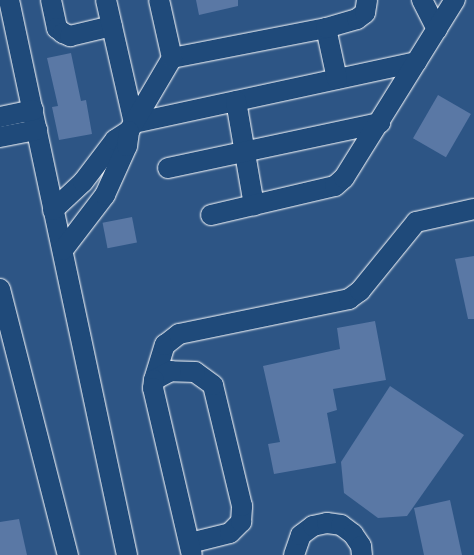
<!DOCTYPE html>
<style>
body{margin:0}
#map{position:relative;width:474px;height:555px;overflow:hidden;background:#2d5585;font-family:Mali,sans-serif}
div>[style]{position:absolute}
.building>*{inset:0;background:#5a78a5;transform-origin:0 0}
.roads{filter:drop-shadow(0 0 1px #fff) drop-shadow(0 0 1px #fff)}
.minor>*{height:20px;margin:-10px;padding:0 10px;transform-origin:10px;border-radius:10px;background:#1f4a7a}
span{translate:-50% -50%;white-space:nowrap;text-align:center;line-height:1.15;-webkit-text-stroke:3.5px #1f4a7a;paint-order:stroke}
</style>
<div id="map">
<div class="building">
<i style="clip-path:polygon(196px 0,238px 0,238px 6px,199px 15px)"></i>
<i style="clip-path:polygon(71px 53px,81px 101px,86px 100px,92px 134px,59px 140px,52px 107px,58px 106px,47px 58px)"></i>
<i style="left:438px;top:95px;width:38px;height:50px;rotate:30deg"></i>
<i style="left:132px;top:217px;width:26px;height:30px;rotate:79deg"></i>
<i style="clip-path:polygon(474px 256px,474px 319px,468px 319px,455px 259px)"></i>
<i style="clip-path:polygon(375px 321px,386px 380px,333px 389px,337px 410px,327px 413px,336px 463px,274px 474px,268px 444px,280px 442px,263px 366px,340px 349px,337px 328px)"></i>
<i style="clip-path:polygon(390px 386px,464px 435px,407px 516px,378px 518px,344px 493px,341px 462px)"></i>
<i style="clip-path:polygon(450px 500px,462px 555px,424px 555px,414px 508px)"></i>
<i style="clip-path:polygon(19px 519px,27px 555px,0 555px,0 522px)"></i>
</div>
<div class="roads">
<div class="minor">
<i style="left:9px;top:0;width:567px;rotate:78deg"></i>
<i style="left:51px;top:0;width:29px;rotate:78deg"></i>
<i style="left:57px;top:28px;width:8px;rotate:40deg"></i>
<i style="left:63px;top:33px;width:8px;rotate:23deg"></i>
<i style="left:70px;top:36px;width:43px;rotate:-13.4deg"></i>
<i style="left:106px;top:0;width:126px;rotate:77.2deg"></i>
<i style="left:134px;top:123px;width:289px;rotate:-12.2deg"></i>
<i style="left:422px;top:0;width:33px;rotate:63deg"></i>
<i style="left:326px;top:28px;width:52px;rotate:77.8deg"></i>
<i style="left:172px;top:58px;width:157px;rotate:-11deg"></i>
<i style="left:326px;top:28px;width:32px;rotate:-16deg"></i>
<i style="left:357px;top:19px;width:10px;rotate:-37deg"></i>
<i style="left:365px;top:13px;width:13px;rotate:-81deg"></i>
<i style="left:236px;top:101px;width:106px;rotate:80.2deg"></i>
<i style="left:0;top:117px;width:34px;rotate:-12deg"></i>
<i style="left:0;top:137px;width:38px;rotate:-11deg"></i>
<i style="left:168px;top:168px;width:217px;rotate:-12deg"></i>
<i style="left:53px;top:210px;width:41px;rotate:-43deg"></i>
<i style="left:83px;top:182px;width:53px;rotate:-52.7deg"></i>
<i style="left:115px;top:140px;width:17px;rotate:-33deg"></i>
<i style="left:129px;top:131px;width:85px;rotate:-59.5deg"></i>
<i style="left:172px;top:58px;width:59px;rotate:-102.6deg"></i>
<i style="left:211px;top:215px;width:127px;rotate:-13.2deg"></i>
<i style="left:335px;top:186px;width:12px;rotate:-42deg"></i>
<i style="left:344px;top:178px;width:210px;rotate:-58.1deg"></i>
<i style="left:63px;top:250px;width:69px;rotate:-52.6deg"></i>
<i style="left:105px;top:195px;width:54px;rotate:-65.8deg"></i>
<i style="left:127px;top:146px;width:15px;rotate:-82deg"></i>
<i style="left:0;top:289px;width:275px;rotate:75.7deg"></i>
<i style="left:154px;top:380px;width:37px;rotate:-73deg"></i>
<i style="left:165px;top:345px;width:18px;rotate:-38deg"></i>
<i style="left:179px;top:334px;width:174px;rotate:-11.6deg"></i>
<i style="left:349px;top:299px;width:14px;rotate:-36deg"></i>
<i style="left:360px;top:291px;width:89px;rotate:-50.9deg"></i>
<i style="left:416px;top:222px;width:59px;rotate:-12.6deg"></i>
<i style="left:190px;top:543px;width:41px;rotate:-14deg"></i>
<i style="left:230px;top:533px;width:16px;rotate:-45deg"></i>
<i style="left:241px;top:522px;width:16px;rotate:-86deg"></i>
<i style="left:242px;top:506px;width:124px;rotate:-103.5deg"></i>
<i style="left:213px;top:385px;width:22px;rotate:-144deg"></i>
<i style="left:195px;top:372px;width:24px;rotate:-178deg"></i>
<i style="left:171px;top:371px;width:19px;rotate:152deg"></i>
<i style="left:154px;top:380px;width:8px;rotate:97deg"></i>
<i style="left:153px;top:388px;width:171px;rotate:76.9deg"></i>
<i style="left:294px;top:555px;width:21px;rotate:-71deg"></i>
<i style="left:301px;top:535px;width:15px;rotate:-37deg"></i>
<i style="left:313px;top:526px;width:14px;rotate:-12deg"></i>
<i style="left:327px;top:523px;width:14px;rotate:8deg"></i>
<i style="left:341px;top:525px;width:15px;rotate:37deg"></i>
<i style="left:353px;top:534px;width:14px;rotate:56deg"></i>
<i style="left:361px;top:546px;width:9px;rotate:84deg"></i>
</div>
</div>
</div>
